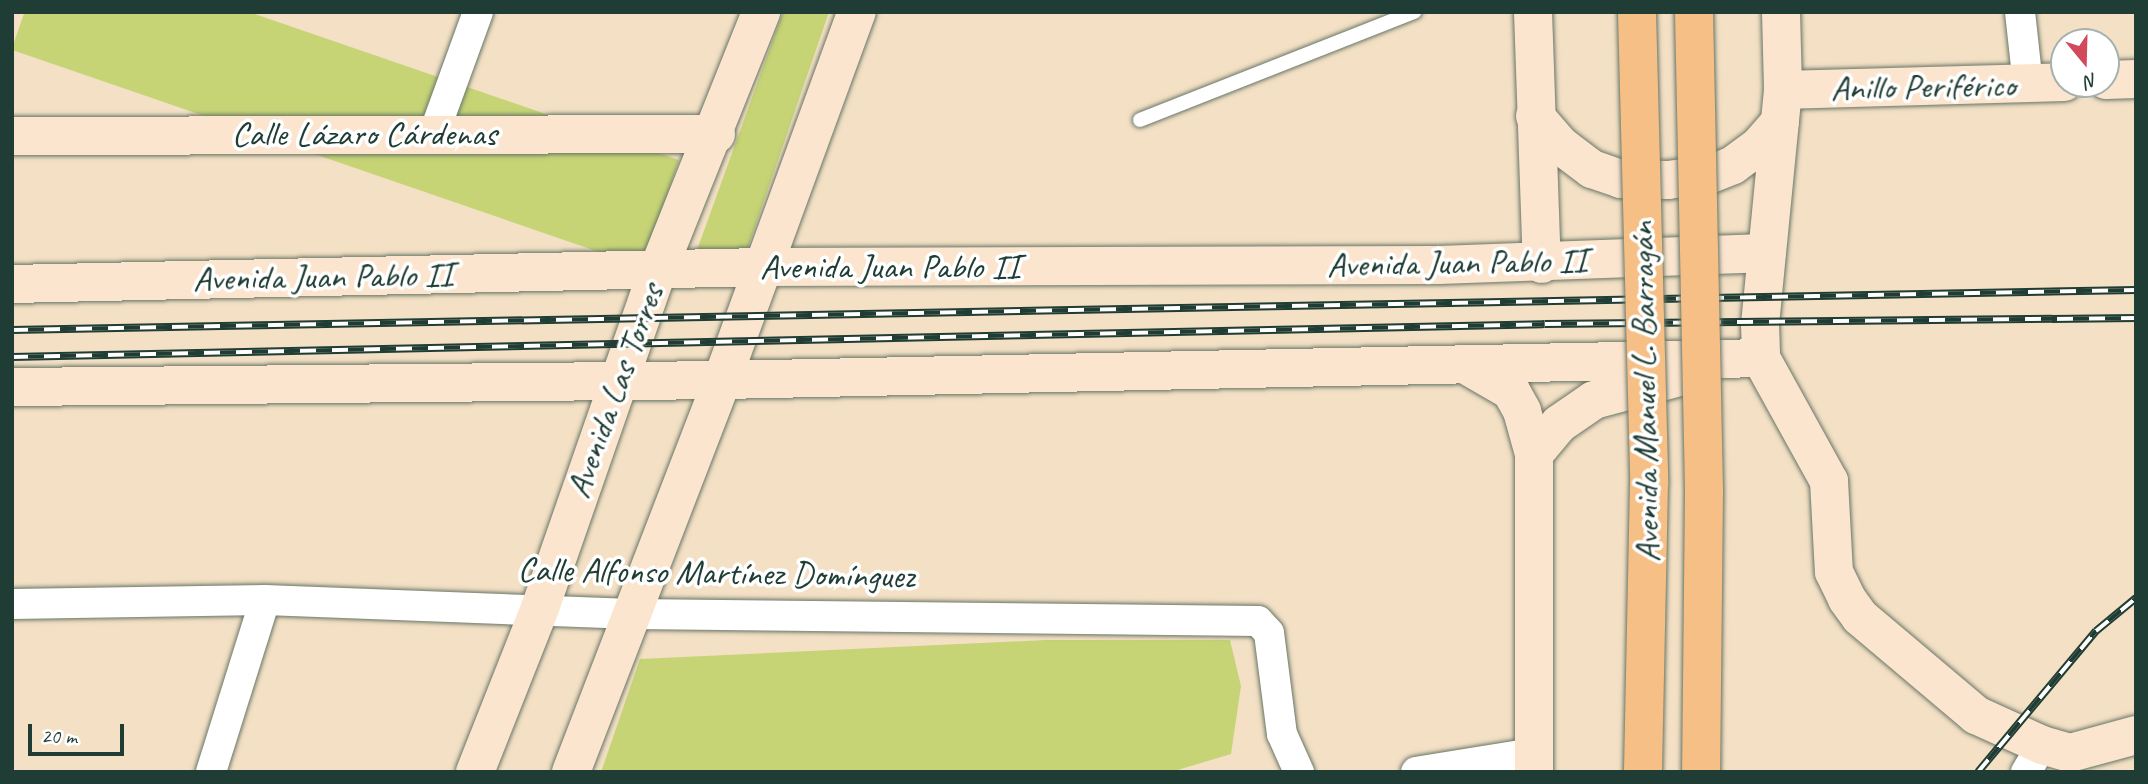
<!DOCTYPE html>
<meta charset="utf-8">
<style>
body{margin:0}
#map{position:relative;width:2148px;height:784px;overflow:hidden;background:#f3e0c5;font-family:Caveat,sans-serif}
div>[style]{position:absolute}
.green>*{inset:0;background:#c6d476;transform-origin:0 0}
.roads{filter:drop-shadow(0 0 2px #697667) drop-shadow(0 0 2px #697667)}
.lane>*{height:14px;margin:-7px;padding:0 7px;transform-origin:7px;border-radius:7px;background:#fff}
.street>*{height:30px;margin:-15px;padding:0 15px;transform-origin:15px;border-radius:15px;background:#fff}
.secondary>*{height:38px;margin:-19px;padding:0 19px;transform-origin:19px;border-radius:19px;background:#fbe5cf}
.rail>*{height:8px;margin-top:-4px;transform-origin:0;background:repeating-linear-gradient(90deg,#fff 0 16px,#1f3d34 0 32px);box-sizing:border-box;border-block:2px solid #1f3d34}
.bridges{filter:drop-shadow(0 0 2px #697667) drop-shadow(0 0 2px #697667)}
.highway-bridge>*{height:38px;margin:-19px;padding:0 19px;transform-origin:19px;border-radius:19px;background:#f5bf86}
span{translate:-50% -50%;white-space:nowrap;text-align:center;line-height:1.15;-webkit-text-stroke:7px #fff;paint-order:stroke}
.street-label{font-size:35px;color:#1f3d34}
.frame{position:absolute;inset:0;border:14px solid #1f3d34;pointer-events:none}
.north{position:absolute;left:2050px;top:28px;width:70px;height:70px;box-sizing:border-box;background:#fff;border:2px solid #a5b1ae;border-radius:50%;rotate:161deg;font-size:19px;font-weight:700;line-height:28px;text-align:center;color:#1f3d34}
.north::after{content:'';display:block;margin:auto;width:24px;height:32px;background:#d1495b;clip-path:polygon(50% 0,100% 100%,50% 72%,0 100%)}
.scale{position:absolute;left:28px;top:724px;width:96px;height:32px;box-sizing:border-box;border:4px solid #1f3d34;border-top:0;padding-left:9px;font-size:21px;line-height:24px;white-space:nowrap;color:#1f3d34;-webkit-text-stroke:5px #fff;paint-order:stroke}
</style>
<div id="map">
<div class="green">
<i style="clip-path:polygon(783px 12px,829px 12px,746px 253px,697px 250px)"></i>
<i style="left:679px;top:160px;width:113px;height:667px;rotate:109deg"></i>
<i style="clip-path:polygon(1046px 640px,1230px 640px,1241px 686px,1231px 754px,1171px 772px,601px 772px,640px 659px)"></i>
</div>
<div class="roads">
<div class="lane">
<i style="left:1140px;top:120px;width:295px;rotate:-21.5deg"></i>
</div>
<div class="street">
<i style="left:2020px;top:12px;width:72px;rotate:83.7deg"></i>
<i style="left:434px;top:133px;width:129px;rotate:-70deg"></i>
<i style="left:12px;top:604px;width:253px;rotate:-0.9deg"></i>
<i style="left:265px;top:600px;width:367px;rotate:2.2deg"></i>
<i style="left:632px;top:614px;width:626px;rotate:0.64deg"></i>
<i style="left:1258px;top:621px;width:16px;rotate:47deg"></i>
<i style="left:1269px;top:633px;width:102px;rotate:82.7deg"></i>
<i style="left:1282px;top:734px;width:42px;rotate:65.9deg"></i>
<i style="left:211px;top:772px;width:180px;rotate:-72.6deg"></i>
<i style="left:1416px;top:772px;width:119px;rotate:-9.2deg"></i>
<i style="left:2026px;top:772px;width:31px;rotate:-59deg"></i>
</div>
<div class="secondary">
<i style="left:1533px;top:12px;width:252px;rotate:88deg"></i>
<i style="left:1781px;top:12px;width:78px;rotate:88.5deg"></i>
<i style="left:1783px;top:90px;width:235px;rotate:95.6deg"></i>
<i style="left:1760px;top:324px;width:34px;rotate:88deg"></i>
<i style="left:1761px;top:358px;width:141px;rotate:61.1deg"></i>
<i style="left:1829px;top:481px;width:91px;rotate:86.9deg"></i>
<i style="left:1834px;top:572px;width:30px;rotate:64deg"></i>
<i style="left:1847px;top:599px;width:22px;rotate:54deg"></i>
<i style="left:1860px;top:617px;width:152px;rotate:40.2deg"></i>
<i style="left:1976px;top:715px;width:72px;rotate:24.4deg"></i>
<i style="left:2042px;top:745px;width:29px;rotate:16deg"></i>
<i style="left:2070px;top:753px;width:68px;rotate:-15.3deg"></i>
<i style="left:2106px;top:80px;width:30px;rotate:-2deg"></i>
<i style="left:1783px;top:90px;width:281px;rotate:-1.6deg"></i>
<i style="left:1535px;top:116px;width:38px;rotate:49deg"></i>
<i style="left:1560px;top:145px;width:40px;rotate:37deg"></i>
<i style="left:1592px;top:169px;width:31px;rotate:19deg"></i>
<i style="left:1621px;top:179px;width:47px;rotate:1.2deg"></i>
<i style="left:1668px;top:180px;width:43px;rotate:-7.9deg"></i>
<i style="left:1711px;top:174px;width:24px;rotate:-22deg"></i>
<i style="left:1733px;top:165px;width:32px;rotate:-36deg"></i>
<i style="left:1759px;top:146px;width:32px;rotate:-49deg"></i>
<i style="left:12px;top:136px;width:704px;rotate:-0.16deg"></i>
<i style="left:12px;top:284px;width:749px;rotate:-1.3deg"></i>
<i style="left:761px;top:267px;width:678px;rotate:-0.17deg"></i>
<i style="left:1439px;top:265px;width:328px;rotate:-2.1deg"></i>
<i style="left:1468px;top:366px;width:50px;rotate:30.2deg"></i>
<i style="left:1511px;top:391px;width:23px;rotate:61deg"></i>
<i style="left:1522px;top:411px;width:45px;rotate:74.4deg"></i>
<i style="left:1534px;top:454px;width:318px;rotate:90deg"></i>
<i style="left:12px;top:387px;width:710px;rotate:-0.56deg"></i>
<i style="left:722px;top:380px;width:1039px;rotate:-1.21deg"></i>
<i style="left:1534px;top:454px;width:39px;rotate:-50deg"></i>
<i style="left:1559px;top:424px;width:42px;rotate:-34.4deg"></i>
<i style="left:1594px;top:400px;width:88px;rotate:-15.1deg"></i>
<i style="left:475px;top:772px;width:176px;rotate:-68.4deg"></i>
<i style="left:540px;top:608px;width:358px;rotate:-70.8deg"></i>
<i style="left:658px;top:270px;width:278px;rotate:-68.2deg"></i>
<i style="left:571px;top:772px;width:420px;rotate:-68.9deg"></i>
<i style="left:722px;top:380px;width:392px;rotate:-69.9deg"></i>
</div>
</div>
<div class="rail">
<i style="left:12px;top:330px;width:2124px;rotate:-1.08deg"></i>
<i style="left:12px;top:357px;width:1533px;rotate:-1.23deg"></i>
<i style="left:1545px;top:324px;width:591px;rotate:-0.58deg"></i>
<i style="left:1978px;top:772px;width:184px;rotate:-50.1deg"></i>
<i style="left:2096px;top:631px;width:52px;rotate:-39.5deg"></i>
</div>
<div class="bridges">
<div class="highway-bridge">
<i style="left:1637px;top:12px;width:472px;rotate:88.5deg"></i>
<i style="left:1649px;top:484px;width:288px;rotate:91.2deg"></i>
<i style="left:1694px;top:12px;width:481px;rotate:88.8deg"></i>
<i style="left:1704px;top:493px;width:279px;rotate:90.6deg"></i>
</div>
</div>
<div class="street-label">
<span style="left:1923px;top:87px;rotate:-1deg">Anillo Periférico</span>
<span style="left:364px;top:134px">Calle Lázaro Cárdenas</span>
<span style="left:1457px;top:263px;rotate:-1deg">Avenida Juan Pablo II</span>
<span style="left:890px;top:267px">Avenida Juan Pablo II</span>
<span style="left:323px;top:277px;rotate:-1deg">Avenida Juan Pablo II</span>
<span style="left:615px;top:391px;rotate:-70deg">Avenida Las Torres</span>
<span style="left:1645px;top:392px;rotate:-91deg">Avenida Manuel L. Barragán</span>
<span style="left:716px;top:573px;rotate:1deg">Calle Alfonso Martínez Domínguez</span>
</div>
<div class="frame"></div>
<div class="north">N</div>
<div class="scale">20 m</div>
</div>
